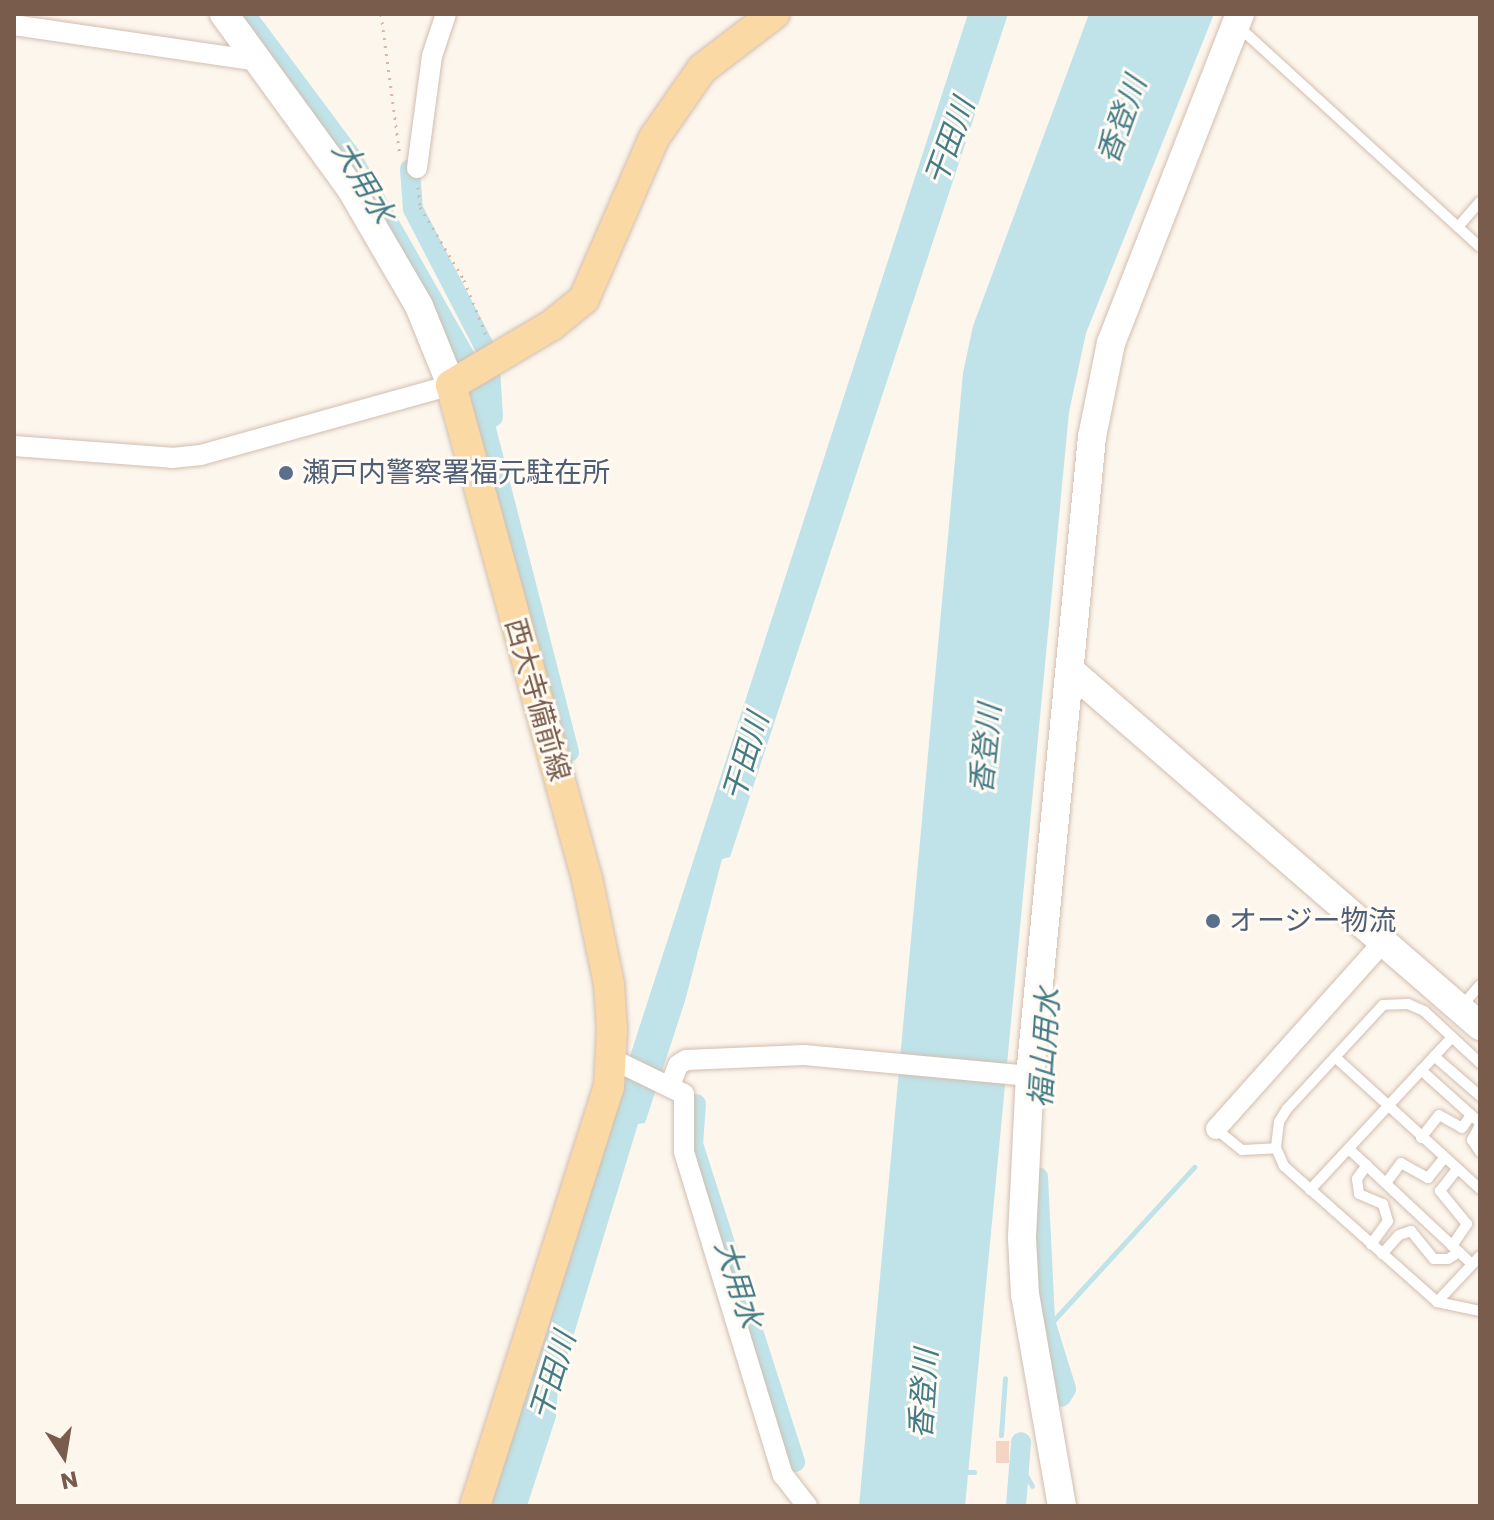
<!DOCTYPE html>
<meta charset="utf-8">
<style>
body{margin:0}
#map{position:relative;width:1494px;height:1520px;overflow:hidden;background:#fdf6ec;font-family:Poppins,"Noto Sans JP",sans-serif}
div>[style]{position:absolute}
.water>*{inset:0;background:#bfe3e8}
.stream>*{height:5px;margin:-2.5px;padding:0 2.5px;transform-origin:2.5px;border-radius:2.5px;background:#bfe3e8}
.canal>*{height:20px;margin:-10px;padding:0 10px;transform-origin:10px;border-radius:10px;background:#bfe3e8}
.building>*{inset:0;background:#f3d5c3;transform-origin:0 0}
.path>*{height:3px;margin-top:-1.5px;transform-origin:0;background:repeating-linear-gradient(90deg,#d9b8a5 0 2px,transparent 0 8px)}
.roads{filter:drop-shadow(0 0 2px #d1beb0) drop-shadow(0 0 2px #d1beb0)}
.lane>*{height:10px;margin:-5px;padding:0 5px;transform-origin:5px;border-radius:5px;background:#fff}
.street>*{height:20px;margin:-10px;padding:0 10px;transform-origin:10px;border-radius:10px;background:#fff}
.secondary>*{height:28px;margin:-14px;padding:0 14px;transform-origin:14px;border-radius:14px;background:#fff}
.primary>*{height:30px;margin:-15px;padding:0 15px;transform-origin:15px;border-radius:15px;background:#fbd9a5}
.dots>*{width:22px;height:22px;translate:-50% -50%;box-sizing:border-box;border:4px solid #fffaf3;border-radius:50%}
span{translate:-50% -50%;white-space:nowrap;text-align:center;line-height:1.15;-webkit-text-stroke:6px #fffaf3;paint-order:stroke}
.service-label{font-size:28px;color:#4e5e75}
.left{translate:0 -50%;text-align:left}
.street-label{font-size:28px;color:#7a5c4d}
.water-label{font-size:30px;color:#437c86;font-style:italic}
.frame{position:absolute;inset:0;border:16px solid #7a5c4d;pointer-events:none}
.north{position:absolute;left:24px;top:1416px;width:80px;height:80px;-webkit-text-stroke:6px #fffaf3;paint-order:stroke;rotate:168deg;font-size:22px;font-weight:700;line-height:32px;text-align:center;color:#7a5c4d}
.north::after{content:'';display:block;margin:auto;width:28px;height:36px;background:#7a5c4d;clip-path:polygon(50% 0,100% 100%,50% 72%,0 100%)}
</style>
<div id="map">
<div class="water">
<i style="clip-path:polygon(968px 14px,1008px 14px,730px 857px,722px 859px,685px 1001px,645px 1123px,638px 1124px,558px 1386px,556px 1417px,527px 1506px,484px 1506px)"></i>
<i style="clip-path:polygon(1089px 14px,1214px 14px,1086px 333px,1069px 412px,965px 1506px,859px 1506px,963px 373px,973px 326px)"></i>
</div>
<div class="stream">
<i style="left:1043px;top:1332px;width:224px;rotate:-47.5deg"></i>
<i style="left:1001px;top:1435px;width:57px;rotate:-86deg"></i>
<i style="left:968px;top:1472px;width:6px"></i>
<i style="left:1024px;top:1472px;width:16px;rotate:60deg"></i>
</div>
<div class="canal">
<i style="left:245px;top:14px;width:176px;rotate:53.3deg"></i>
<i style="left:350px;top:155px;width:236px;rotate:60.3deg"></i>
<i style="left:410px;top:169px;width:40px;rotate:85.7deg"></i>
<i style="left:413px;top:209px;width:159px;rotate:62.6deg"></i>
<i style="left:490px;top:369px;width:48px;rotate:86.4deg"></i>
<i style="left:475px;top:386px;width:378px;rotate:75.6deg"></i>
<i style="left:696px;top:1104px;width:40px;rotate:94.3deg"></i>
<i style="left:693px;top:1144px;width:334px;rotate:72.2deg"></i>
<i style="left:1038px;top:1177px;width:144px;rotate:87.2deg"></i>
<i style="left:1045px;top:1321px;width:71px;rotate:72.8deg"></i>
<i style="left:1066px;top:1389px;width:9px;rotate:122deg"></i>
<i style="left:1016px;top:1506px;width:64px;rotate:-85.5deg"></i>
</div>
<div class="building">
<i style="left:996px;top:1441px;width:13px;height:22px"></i>
</div>
<div class="path">
<i style="left:381px;top:14px;width:143px;rotate:82.4deg"></i>
<i style="left:418px;top:187px;width:20px;rotate:84deg"></i>
<i style="left:420px;top:207px;width:85px;rotate:58.9deg"></i>
<i style="left:464px;top:280px;width:59px;rotate:68.2deg"></i>
</div>
<div class="roads">
<div class="lane">
<i style="left:1239px;top:27px;width:326px;rotate:42.4deg"></i>
<i style="left:1458px;top:227px;width:33px;rotate:-49deg"></i>
<i style="left:1460px;top:1008px;width:30px;rotate:-49deg"></i>
<i style="left:1434px;top:1056px;width:61px;rotate:41deg"></i>
<i style="left:1335px;top:1057px;width:196px;rotate:42.3deg"></i>
<i style="left:1480px;top:1063px;width:76px;rotate:-137.1deg"></i>
<i style="left:1424px;top:1011px;width:17px;rotate:-156deg"></i>
<i style="left:1408px;top:1004px;width:25px;rotate:178deg"></i>
<i style="left:1383px;top:1005px;width:142px;rotate:132.7deg"></i>
<i style="left:1287px;top:1109px;width:15px;rotate:122deg"></i>
<i style="left:1279px;top:1122px;width:26px;rotate:97deg"></i>
<i style="left:1276px;top:1148px;width:20px;rotate:66deg"></i>
<i style="left:1284px;top:1166px;width:205px;rotate:41.6deg"></i>
<i style="left:1437px;top:1302px;width:44px;rotate:11.8deg"></i>
<i style="left:1421px;top:1070px;width:79px;rotate:41.9deg"></i>
<i style="left:1480px;top:1125px;width:17px;rotate:118deg"></i>
<i style="left:1472px;top:1140px;width:14px;rotate:56deg"></i>
<i style="left:1216px;top:1129px;width:33px;rotate:39deg"></i>
<i style="left:1242px;top:1150px;width:34px;rotate:-3deg"></i>
<i style="left:1421px;top:1138px;width:29px;rotate:-52deg"></i>
<i style="left:1439px;top:1115px;width:26px;rotate:29deg"></i>
<i style="left:1462px;top:1128px;width:16px;rotate:-55deg"></i>
<i style="left:1349px;top:1149px;width:168px;rotate:43.1deg"></i>
<i style="left:1367px;top:1165px;width:17px;rotate:126deg"></i>
<i style="left:1357px;top:1179px;width:15px;rotate:82deg"></i>
<i style="left:1359px;top:1194px;width:26px;rotate:23deg"></i>
<i style="left:1383px;top:1204px;width:18px;rotate:74deg"></i>
<i style="left:1388px;top:1221px;width:29px;rotate:126deg"></i>
<i style="left:1386px;top:1183px;width:25px;rotate:-53deg"></i>
<i style="left:1401px;top:1163px;width:31px;rotate:29deg"></i>
<i style="left:1428px;top:1178px;width:26px;rotate:-51deg"></i>
<i style="left:1310px;top:1190px;width:209px;rotate:-47.1deg"></i>
<i style="left:1452px;top:1246px;width:27px;rotate:-56deg"></i>
<i style="left:1467px;top:1224px;width:43px;rotate:-129.3deg"></i>
<i style="left:1440px;top:1191px;width:28px;rotate:-52deg"></i>
<i style="left:1382px;top:1254px;width:25px;rotate:-48deg"></i>
<i style="left:1399px;top:1235px;width:13px;rotate:-18deg"></i>
<i style="left:1411px;top:1231px;width:36px;rotate:51deg"></i>
<i style="left:1434px;top:1259px;width:14px"></i>
<i style="left:1448px;top:1259px;width:13px;rotate:-32deg"></i>
<i style="left:1437px;top:1302px;width:63px;rotate:-46.9deg"></i>
</div>
<div class="street">
<i style="left:14px;top:25px;width:248px;rotate:8.4deg"></i>
<i style="left:417px;top:168px;width:113px;rotate:-82.4deg"></i>
<i style="left:432px;top:56px;width:44px;rotate:-71.6deg"></i>
<i style="left:14px;top:446px;width:158px;rotate:4.3deg"></i>
<i style="left:172px;top:458px;width:29px;rotate:-6deg"></i>
<i style="left:201px;top:455px;width:260px;rotate:-15.6deg"></i>
<i style="left:612px;top:1059px;width:80px;rotate:25.9deg"></i>
<i style="left:684px;top:1094px;width:58px;rotate:90deg"></i>
<i style="left:684px;top:1152px;width:338px;rotate:73deg"></i>
<i style="left:783px;top:1475px;width:39px;rotate:52deg"></i>
<i style="left:670px;top:1086px;width:22px;rotate:-69deg"></i>
<i style="left:678px;top:1065px;width:9px;rotate:-32deg"></i>
<i style="left:686px;top:1060px;width:118px;rotate:-2.4deg"></i>
<i style="left:804px;top:1055px;width:227px;rotate:5.3deg"></i>
<i style="left:1216px;top:1129px;width:251px;rotate:-48.2deg"></i>
</div>
<div class="secondary">
<i style="left:224px;top:14px;width:216px;rotate:54deg"></i>
<i style="left:351px;top:189px;width:135px;rotate:59.8deg"></i>
<i style="left:419px;top:306px;width:85px;rotate:67.9deg"></i>
<i style="left:1071px;top:671px;width:542px;rotate:40.96deg"></i>
<i style="left:1062px;top:1506px;width:214px;rotate:-99.9deg"></i>
<i style="left:1025px;top:1295px;width:58px;rotate:-93deg"></i>
<i style="left:1022px;top:1237px;width:161px;rotate:-87.2deg"></i>
<i style="left:1030px;top:1076px;width:642px;rotate:-84.46deg"></i>
<i style="left:1092px;top:437px;width:96px;rotate:-78.6deg"></i>
<i style="left:1111px;top:343px;width:353px;rotate:-68.6deg"></i>
</div>
<div class="primary">
<i style="left:475px;top:1506px;width:440px;rotate:-72.3deg"></i>
<i style="left:609px;top:1087px;width:57px;rotate:-87deg"></i>
<i style="left:612px;top:1030px;width:46px;rotate:-93.7deg"></i>
<i style="left:609px;top:984px;width:107px;rotate:-101.8deg"></i>
<i style="left:587px;top:879px;width:512px;rotate:-105.39deg"></i>
<i style="left:451px;top:385px;width:117px;rotate:-30.7deg"></i>
<i style="left:552px;top:325px;width:41px;rotate:-39.1deg"></i>
<i style="left:584px;top:299px;width:176px;rotate:-66.5deg"></i>
<i style="left:654px;top:138px;width:84px;rotate:-55.2deg"></i>
<i style="left:702px;top:69px;width:91px;rotate:-37.4deg"></i>
</div>
</div>
<div class="dots">
<i style="left:286px;top:473px;background:#5c6f8a"></i>
<i style="left:1213px;top:921px;background:#5c6f8a"></i>
</div>
<div class="service-label">
<span class="left" style="left:302px;top:473px">瀬戸内警察署福元駐在所</span>
<span class="left" style="left:1229px;top:921px">オージー物流</span>
</div>
<div class="street-label">
<span style="left:537px;top:700px;rotate:74deg">西大寺備前線</span>
</div>
<div class="water-label">
<span style="left:1122px;top:120px;rotate:-70deg">香登川</span>
<span style="left:950px;top:142px;rotate:-70deg">干田川</span>
<span style="left:363px;top:182px;rotate:59deg">大用水</span>
<span style="left:986px;top:749px;rotate:-84deg">香登川</span>
<span style="left:746px;top:757px;rotate:-73deg">干田川</span>
<span style="left:1045px;top:1048px;rotate:-86deg">福山用水</span>
<span style="left:738px;top:1284px;rotate:72deg">大用水</span>
<span style="left:553px;top:1376px;rotate:-73deg">干田川</span>
<span style="left:924px;top:1394px;rotate:-86deg">香登川</span>
</div>
<div class="frame"></div>
<div class="north">N</div>
</div>
